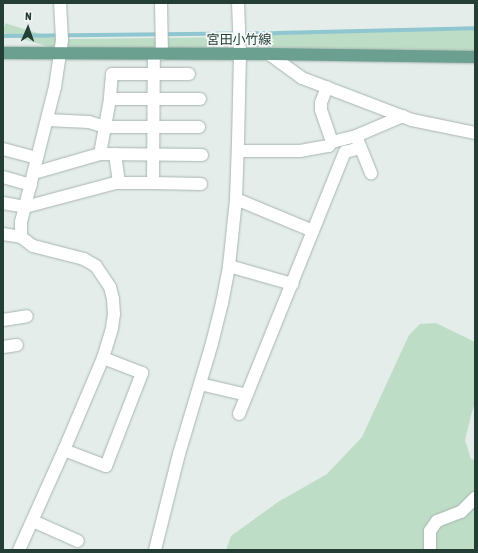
<!DOCTYPE html>
<meta charset="utf-8">
<style>
body{margin:0}
#map{position:relative;width:478px;height:553px;overflow:hidden;background:#e4ede9;font-family:"Asap Condensed","Noto Sans JP",sans-serif}
div>[style]{position:absolute}
.green>*{inset:0;background:#beddc6;transform-origin:0 0}
.stream>*{height:3.5px;margin:-1.75px;padding:0 1.75px;transform-origin:1.75px;border-radius:1.75px;background:#8fc6cf}
.roads{filter:drop-shadow(0 0 1px #a7b5b0) drop-shadow(0 0 1px #a7b5b0)}
.minor>*{height:12px;margin:-6px;padding:0 6px;transform-origin:6px;border-radius:6px;background:#fff}
.major>*{height:12px;margin:-6px;padding:0 6px;transform-origin:6px;border-radius:6px;background:#6ba091}
span{translate:-50% -50%;white-space:nowrap;text-align:center;line-height:1.15;-webkit-text-stroke:3.5px #f5f9f7;paint-order:stroke}
.street-label{font-size:13px;color:#243e36}
.frame{position:absolute;inset:0;border:4px solid #243e36;pointer-events:none}
.north{position:absolute;left:8px;top:8px;width:40px;height:40px;-webkit-text-stroke:3px #f5f9f7;paint-order:stroke;rotate:2deg;font-size:11px;font-weight:700;line-height:16px;text-align:center;color:#243e36}
.north::after{content:'';display:block;margin:auto;width:14px;height:18px;background:#243e36;clip-path:polygon(50% 0,100% 100%,50% 72%,0 100%)}
</style>
<div id="map">
<div class="green">
<i style="clip-path:polygon(475px 30px,475px 52px,257px 47px,251px 41px,251px 36px,254px 35px,257px 40px,263px 39px,267px 34px)"></i>
<i style="clip-path:polygon(228px 37px,228px 42px,218px 49px,169px 49px,166px 38px)"></i>
<i style="clip-path:polygon(158px 38px,155px 49px,68px 49px,65px 42px,65px 39px)"></i>
<i style="left:57px;top:39px;width:10px;height:54px;rotate:107deg"></i>
<i style="clip-path:polygon(436px 323px,475px 342px,475px 404px,473px 408px,465px 440px,471px 459px,475px 460px,475px 550px,226px 550px,231px 536px,278px 502px,327px 474px,362px 437px,409px 335px,420px 324px)"></i>
</div>
<div class="stream">
<i style="left:3px;top:36px;width:274px;rotate:-0.6deg"></i>
<i style="left:277px;top:33px;width:198px;rotate:-1.4deg"></i>
</div>
<div class="roads">
<div class="minor">
<i style="left:161px;top:3px;width:51px;rotate:88.9deg"></i>
<i style="left:269px;top:54px;width:41px;rotate:36deg"></i>
<i style="left:302px;top:78px;width:118px;rotate:20.9deg"></i>
<i style="left:412px;top:120px;width:64px;rotate:11.7deg"></i>
<i style="left:189px;top:74px;width:77px;rotate:180deg"></i>
<i style="left:112px;top:74px;width:25px;rotate:95deg"></i>
<i style="left:110px;top:99px;width:90px"></i>
<i style="left:327px;top:87px;width:17px;rotate:111deg"></i>
<i style="left:321px;top:103px;width:7px;rotate:90deg"></i>
<i style="left:321px;top:110px;width:34px;rotate:71deg"></i>
<i style="left:332px;top:142px;width:25px;rotate:-14deg"></i>
<i style="left:356px;top:136px;width:51px;rotate:-23.1deg"></i>
<i style="left:47px;top:120px;width:42px;rotate:2.7deg"></i>
<i style="left:89px;top:122px;width:17px;rotate:17deg"></i>
<i style="left:105px;top:127px;width:94px"></i>
<i style="left:358px;top:141px;width:35px;rotate:68deg"></i>
<i style="left:3px;top:149px;width:35px;rotate:15deg"></i>
<i style="left:238px;top:151px;width:62px"></i>
<i style="left:300px;top:151px;width:29px;rotate:-10deg"></i>
<i style="left:329px;top:146px;width:5px;rotate:-53deg"></i>
<i style="left:100px;top:154px;width:56px;rotate:-79.7deg"></i>
<i style="left:115px;top:154px;width:29px;rotate:82deg"></i>
<i style="left:34px;top:173px;width:69px;rotate:-16.1deg"></i>
<i style="left:100px;top:154px;width:102px;rotate:0.6deg"></i>
<i style="left:3px;top:177px;width:29px;rotate:16deg"></i>
<i style="left:153px;top:183px;width:48px;rotate:1.2deg"></i>
<i style="left:236px;top:199px;width:83px;rotate:22.6deg"></i>
<i style="left:3px;top:203px;width:22px;rotate:10deg"></i>
<i style="left:25px;top:207px;width:93px;rotate:-14.9deg"></i>
<i style="left:115px;top:183px;width:38px"></i>
<i style="left:153px;top:183px;width:129px;rotate:-89.6deg"></i>
<i style="left:3px;top:234px;width:18px;rotate:9deg"></i>
<i style="left:229px;top:266px;width:66px;rotate:15.9deg"></i>
<i style="left:3px;top:320px;width:24px;rotate:-9deg"></i>
<i style="left:3px;top:347px;width:14px;rotate:-8deg"></i>
<i style="left:200px;top:384px;width:48px;rotate:13.2deg"></i>
<i style="left:239px;top:414px;width:283px;rotate:-68deg"></i>
<i style="left:345px;top:152px;width:16px;rotate:-15deg"></i>
<i style="left:64px;top:450px;width:45px;rotate:20.9deg"></i>
<i style="left:106px;top:466px;width:100px;rotate:-68.8deg"></i>
<i style="left:142px;top:373px;width:42px;rotate:-159deg"></i>
<i style="left:33px;top:521px;width:49px;rotate:24deg"></i>
<i style="left:19px;top:550px;width:110px;rotate:-65.8deg"></i>
<i style="left:64px;top:450px;width:100px;rotate:-67deg"></i>
<i style="left:103px;top:358px;width:31px;rotate:-73deg"></i>
<i style="left:112px;top:328px;width:14px;rotate:-82deg"></i>
<i style="left:114px;top:314px;width:15px;rotate:-94deg"></i>
<i style="left:113px;top:299px;width:12px;rotate:-104deg"></i>
<i style="left:110px;top:287px;width:25px;rotate:-124deg"></i>
<i style="left:96px;top:266px;width:14px;rotate:-150deg"></i>
<i style="left:84px;top:259px;width:53px;rotate:-165.7deg"></i>
<i style="left:33px;top:246px;width:15px;rotate:-143deg"></i>
<i style="left:21px;top:237px;width:15px;rotate:-90deg"></i>
<i style="left:21px;top:222px;width:139px;rotate:-75.9deg"></i>
<i style="left:55px;top:87px;width:48px;rotate:-81.5deg"></i>
<i style="left:62px;top:40px;width:37px;rotate:-93deg"></i>
<i style="left:155px;top:550px;width:99px;rotate:-76deg"></i>
<i style="left:179px;top:454px;width:116px;rotate:-73.4deg"></i>
<i style="left:212px;top:343px;width:41px;rotate:-76deg"></i>
<i style="left:222px;top:303px;width:38px;rotate:-79deg"></i>
<i style="left:229px;top:266px;width:67px;rotate:-84deg"></i>
<i style="left:236px;top:199px;width:57px;rotate:-88deg"></i>
<i style="left:238px;top:142px;width:88px;rotate:-88.7deg"></i>
<i style="left:240px;top:54px;width:51px;rotate:-92.2deg"></i>
<i style="left:430px;top:550px;width:19px;rotate:-90deg"></i>
<i style="left:430px;top:531px;width:12px;rotate:-55deg"></i>
<i style="left:437px;top:521px;width:26px;rotate:-21deg"></i>
<i style="left:461px;top:512px;width:20px;rotate:-45deg"></i>
</div>
<div class="major">
<i style="left:3px;top:53px;width:266px;rotate:0.2deg"></i>
<i style="left:269px;top:54px;width:206px;rotate:0.8deg"></i>
</div>
</div>
<div class="street-label">
<span style="left:239px;top:40px">宮田小竹線</span>
</div>
<div class="frame"></div>
<div class="north">N</div>
</div>
